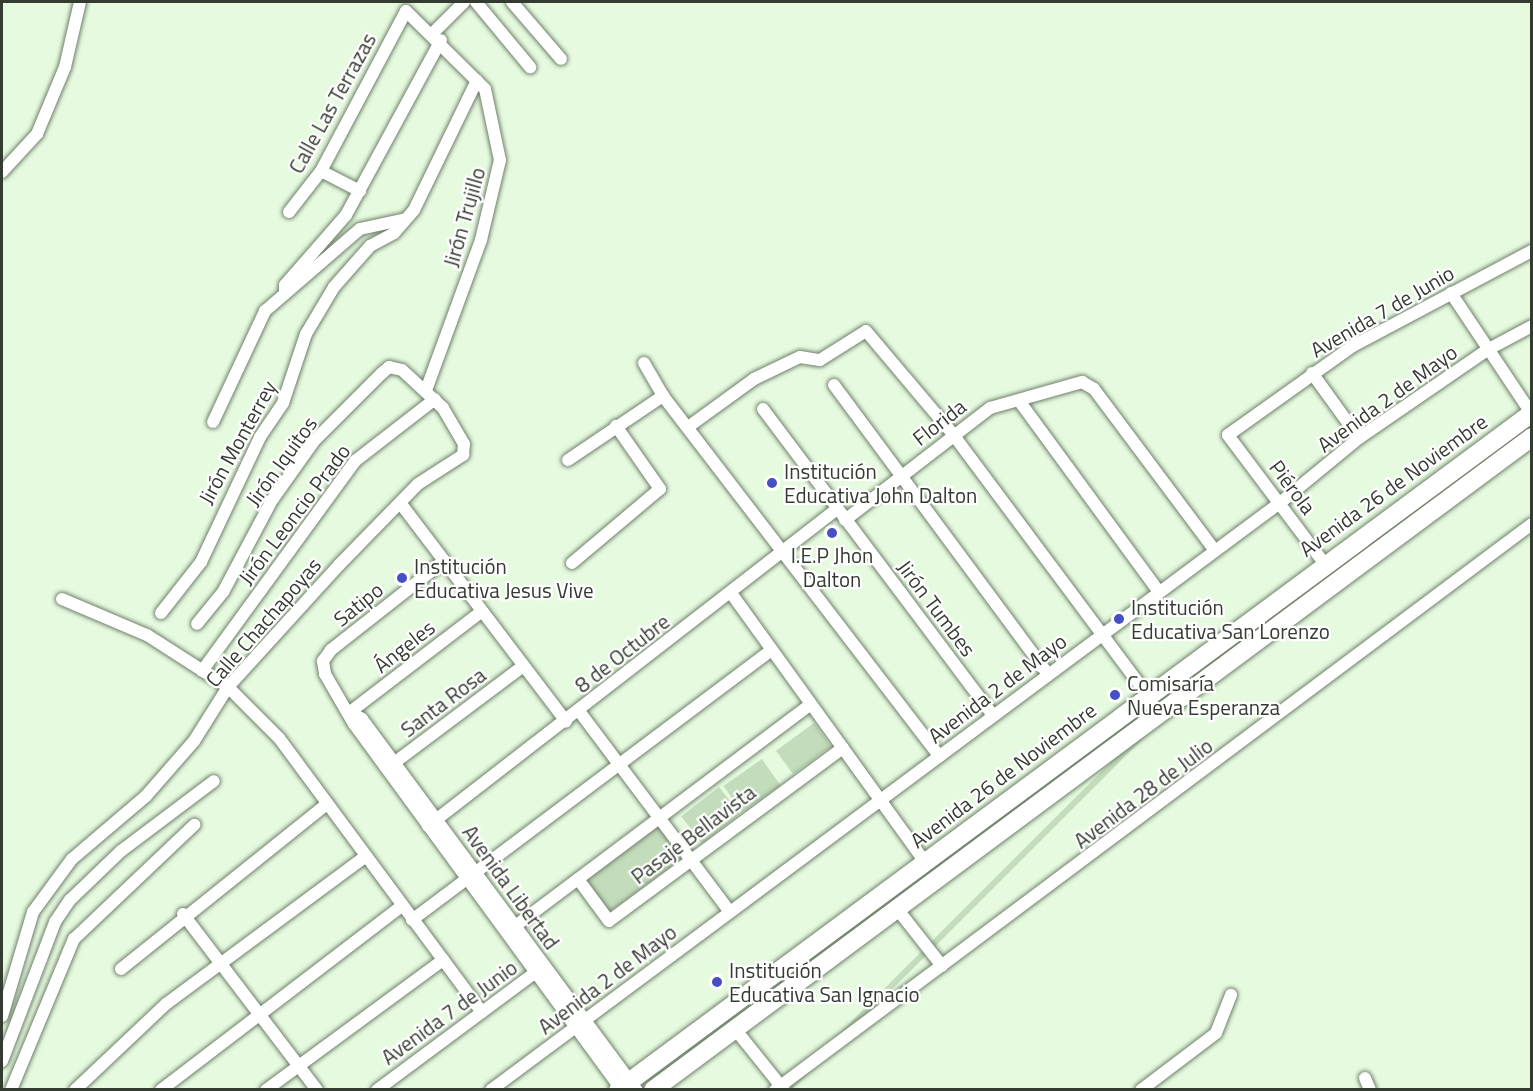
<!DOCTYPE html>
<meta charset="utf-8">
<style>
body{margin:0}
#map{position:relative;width:1533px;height:1091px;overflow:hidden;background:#e6fae0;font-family:"Titillium Web",sans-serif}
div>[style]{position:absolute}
.green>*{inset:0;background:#c3dcbb;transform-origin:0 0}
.roads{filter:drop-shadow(0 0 2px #6f806a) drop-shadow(0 0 2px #6f806a)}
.minor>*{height:12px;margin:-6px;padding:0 6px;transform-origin:6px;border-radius:6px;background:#fff}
.secondary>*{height:18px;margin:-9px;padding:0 9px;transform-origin:9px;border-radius:9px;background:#fff}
.dots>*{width:16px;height:16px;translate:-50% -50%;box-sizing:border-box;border:3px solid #fff;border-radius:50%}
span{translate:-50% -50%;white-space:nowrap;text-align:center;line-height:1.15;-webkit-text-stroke:4.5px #fff;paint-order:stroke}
.street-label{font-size:21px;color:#343c32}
.poi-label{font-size:21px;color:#343c32}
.left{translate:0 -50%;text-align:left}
.frame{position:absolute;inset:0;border:3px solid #343c32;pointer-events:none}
</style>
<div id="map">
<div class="green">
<i style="clip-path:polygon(1531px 420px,1531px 427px,1262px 625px,1259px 622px)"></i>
<i style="left:1228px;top:645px;width:6px;height:738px;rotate:45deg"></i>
<i style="left:814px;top:723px;width:29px;height:47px;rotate:54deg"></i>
<i style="left:762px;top:759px;width:32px;height:47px;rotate:55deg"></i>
<i style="left:719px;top:787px;width:34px;height:48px;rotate:52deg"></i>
<i style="left:661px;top:822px;width:42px;height:97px;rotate:54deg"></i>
</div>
<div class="roads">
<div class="minor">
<i style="left:476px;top:2px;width:85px;rotate:50.3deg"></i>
<i style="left:512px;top:2px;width:75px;rotate:49.3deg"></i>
<i style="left:433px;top:33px;width:44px;rotate:-45deg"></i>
<i style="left:321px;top:171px;width:44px;rotate:27.1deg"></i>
<i style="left:2px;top:172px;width:52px;rotate:-47.4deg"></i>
<i style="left:37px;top:134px;width:73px;rotate:-67.3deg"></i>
<i style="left:65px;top:67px;width:67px;rotate:-77deg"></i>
<i style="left:289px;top:212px;width:52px;rotate:-52deg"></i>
<i style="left:321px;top:171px;width:181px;rotate:-62deg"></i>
<i style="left:406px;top:11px;width:111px;rotate:44.6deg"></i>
<i style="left:485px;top:89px;width:73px;rotate:78.1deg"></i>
<i style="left:500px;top:160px;width:82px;rotate:103.4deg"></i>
<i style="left:481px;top:240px;width:160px;rotate:110.1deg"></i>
<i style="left:285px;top:292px;width:7px;rotate:-90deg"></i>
<i style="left:285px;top:285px;width:93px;rotate:-48.9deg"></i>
<i style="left:346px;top:215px;width:199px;rotate:-61.5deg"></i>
<i style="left:1451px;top:293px;width:144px;rotate:56.3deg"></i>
<i style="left:644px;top:363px;width:38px;rotate:60deg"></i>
<i style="left:663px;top:396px;width:454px;rotate:52.5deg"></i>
<i style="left:1312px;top:373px;width:80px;rotate:54.1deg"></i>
<i style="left:834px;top:385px;width:360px;rotate:53.5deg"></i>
<i style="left:1020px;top:402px;width:235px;rotate:53.8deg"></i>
<i style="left:763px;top:409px;width:383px;rotate:53.1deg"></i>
<i style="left:213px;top:422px;width:123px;rotate:-64.9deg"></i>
<i style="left:265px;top:311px;width:125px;rotate:-40.8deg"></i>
<i style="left:360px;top:229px;width:47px;rotate:-12.3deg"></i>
<i style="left:688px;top:427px;width:82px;rotate:-36deg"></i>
<i style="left:754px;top:379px;width:51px;rotate:-25.6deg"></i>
<i style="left:800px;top:357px;width:20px;rotate:9deg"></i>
<i style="left:820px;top:360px;width:54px;rotate:-32.2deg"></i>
<i style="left:866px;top:331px;width:133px;rotate:49.9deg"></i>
<i style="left:952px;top:433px;width:327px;rotate:53.3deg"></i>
<i style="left:568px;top:460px;width:115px;rotate:-34deg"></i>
<i style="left:401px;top:504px;width:273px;rotate:52.8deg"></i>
<i style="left:845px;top:520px;width:183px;rotate:-37.7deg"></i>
<i style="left:990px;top:408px;width:96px;rotate:-15.8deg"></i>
<i style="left:1082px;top:382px;width:14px;rotate:30deg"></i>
<i style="left:1094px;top:389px;width:202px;rotate:53.2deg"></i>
<i style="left:444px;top:561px;width:144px;rotate:141.8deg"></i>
<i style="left:331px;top:650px;width:14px;rotate:126deg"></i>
<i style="left:323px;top:661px;width:13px;rotate:81deg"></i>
<i style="left:325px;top:674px;width:58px;rotate:59.9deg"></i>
<i style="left:354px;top:724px;width:454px;rotate:53.8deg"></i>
<i style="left:572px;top:563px;width:115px;rotate:-40.1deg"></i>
<i style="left:660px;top:489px;width:77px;rotate:-124.9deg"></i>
<i style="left:1324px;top:563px;width:160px;rotate:-126.9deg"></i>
<i style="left:1228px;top:435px;width:153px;rotate:-35.5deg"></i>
<i style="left:1353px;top:346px;width:203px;rotate:-28deg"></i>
<i style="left:731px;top:593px;width:330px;rotate:54.2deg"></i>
<i style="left:62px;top:599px;width:92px;rotate:23deg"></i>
<i style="left:147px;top:635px;width:96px;rotate:32.7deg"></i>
<i style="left:228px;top:687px;width:72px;rotate:45deg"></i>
<i style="left:279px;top:738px;width:341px;rotate:53.5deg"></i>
<i style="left:161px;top:613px;width:65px;rotate:-51.9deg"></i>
<i style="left:201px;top:562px;width:138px;rotate:-64.7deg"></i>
<i style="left:260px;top:437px;width:41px;rotate:-55.9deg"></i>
<i style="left:283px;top:403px;width:73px;rotate:-71.6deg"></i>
<i style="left:306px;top:334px;width:55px;rotate:-59.2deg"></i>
<i style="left:334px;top:287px;width:55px;rotate:-48.7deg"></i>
<i style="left:370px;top:246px;width:27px;rotate:-28deg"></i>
<i style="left:394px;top:233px;width:30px;rotate:-49deg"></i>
<i style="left:414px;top:210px;width:144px;rotate:-64.1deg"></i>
<i style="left:202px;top:671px;width:260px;rotate:-53.9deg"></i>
<i style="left:355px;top:461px;width:101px;rotate:-37.8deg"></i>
<i style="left:579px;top:711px;width:251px;rotate:53.1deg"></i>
<i style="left:350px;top:712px;width:14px;rotate:30deg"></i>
<i style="left:362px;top:719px;width:462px;rotate:53.5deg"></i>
<i style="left:350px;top:712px;width:166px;rotate:-37.4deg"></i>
<i style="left:390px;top:766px;width:166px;rotate:-36.9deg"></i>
<i style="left:428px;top:826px;width:517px;rotate:-37.78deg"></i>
<i style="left:578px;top:879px;width:52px;rotate:53.6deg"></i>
<i style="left:609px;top:921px;width:291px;rotate:-36.5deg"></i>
<i style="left:898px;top:910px;width:71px;rotate:51.8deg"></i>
<i style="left:183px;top:914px;width:221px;rotate:52.7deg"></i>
<i style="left:412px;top:920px;width:450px;rotate:-36.9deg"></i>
<i style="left:510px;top:930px;width:376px;rotate:-36.9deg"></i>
<i style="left:121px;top:969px;width:264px;rotate:-38.7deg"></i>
<i style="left:2px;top:1016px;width:109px;rotate:-73.4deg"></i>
<i style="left:33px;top:912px;width:66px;rotate:-53.7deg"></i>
<i style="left:72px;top:859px;width:97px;rotate:-40.4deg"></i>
<i style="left:146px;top:796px;width:73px;rotate:-48.9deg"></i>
<i style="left:194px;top:741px;width:64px;rotate:-57.8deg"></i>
<i style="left:228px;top:687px;width:165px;rotate:-47.7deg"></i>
<i style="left:339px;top:565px;width:113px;rotate:-45.7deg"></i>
<i style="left:418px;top:484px;width:54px;rotate:-32.8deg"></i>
<i style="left:463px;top:455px;width:11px;rotate:-85deg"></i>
<i style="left:464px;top:444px;width:42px;rotate:-120.3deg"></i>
<i style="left:443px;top:408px;width:56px;rotate:-137.2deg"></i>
<i style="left:402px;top:370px;width:13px;rotate:-167deg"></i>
<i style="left:389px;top:367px;width:9px;rotate:139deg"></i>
<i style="left:382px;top:373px;width:96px;rotate:135deg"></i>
<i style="left:314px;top:441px;width:72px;rotate:125.4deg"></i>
<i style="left:272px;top:500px;width:104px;rotate:118deg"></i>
<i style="left:223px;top:592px;width:41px;rotate:129.1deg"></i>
<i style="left:735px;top:1029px;width:78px;rotate:51.2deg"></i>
<i style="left:2px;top:1061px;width:149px;rotate:-69.1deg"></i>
<i style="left:55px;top:922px;width:27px;rotate:-56deg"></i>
<i style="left:70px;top:900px;width:71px;rotate:-43.9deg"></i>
<i style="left:121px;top:851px;width:116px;rotate:-37deg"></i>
<i style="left:1365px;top:1078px;width:13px;rotate:67deg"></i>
<i style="left:11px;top:1090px;width:164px;rotate:-67.4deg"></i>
<i style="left:74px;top:939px;width:166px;rotate:-43.5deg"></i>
<i style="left:75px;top:1090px;width:125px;rotate:-43.4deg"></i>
<i style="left:166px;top:1004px;width:247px;rotate:-36.5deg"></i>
<i style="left:161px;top:1090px;width:303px;rotate:-37.4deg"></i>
<i style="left:266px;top:1090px;width:220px;rotate:-36.3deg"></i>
<i style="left:377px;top:1090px;width:203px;rotate:-36.6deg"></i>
<i style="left:491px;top:1090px;width:985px;rotate:-36.66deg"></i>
<i style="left:1281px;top:502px;width:101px;rotate:-39.4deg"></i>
<i style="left:1359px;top:438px;width:155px;rotate:-34.5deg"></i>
<i style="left:1487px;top:350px;width:51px;rotate:-28.1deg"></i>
<i style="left:775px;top:1090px;width:945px;rotate:-36.79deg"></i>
<i style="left:1141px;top:1090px;width:94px;rotate:-37.2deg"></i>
<i style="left:1216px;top:1033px;width:41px;rotate:-68.5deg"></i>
</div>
<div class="secondary">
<i style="left:618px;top:1090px;width:1137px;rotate:-36.53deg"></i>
<i style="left:653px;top:1090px;width:1095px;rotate:-36.61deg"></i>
</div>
</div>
<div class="dots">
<i style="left:772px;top:483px;background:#474fc4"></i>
<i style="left:832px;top:533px;background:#474fc4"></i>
<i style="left:402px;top:578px;background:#474fc4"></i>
<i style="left:1119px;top:619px;background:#474fc4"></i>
<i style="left:1115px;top:695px;background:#474fc4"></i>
<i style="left:717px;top:982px;background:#474fc4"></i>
</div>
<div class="street-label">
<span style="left:332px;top:103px;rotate:-61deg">Calle Las Terrazas</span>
<span style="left:464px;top:217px;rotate:-74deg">Jirón Trujillo</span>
<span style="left:1382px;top:311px;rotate:-30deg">Avenida 7 de Junio</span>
<span style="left:1387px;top:398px;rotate:-36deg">Avenida 2 de Mayo</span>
<span style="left:939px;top:422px;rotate:-38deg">Florida</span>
<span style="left:237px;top:442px;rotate:-61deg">Jirón Monterrey</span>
<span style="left:281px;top:461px;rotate:-54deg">Jirón Iquitos</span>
<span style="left:1393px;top:485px;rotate:-36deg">Avenida 26 de Noviembre</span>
<span style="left:1293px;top:487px;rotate:53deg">Piérola</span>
<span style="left:294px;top:514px;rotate:-53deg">Jirón Leoncio Prado</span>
<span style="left:358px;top:604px;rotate:-39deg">Satipo</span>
<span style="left:937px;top:608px;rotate:53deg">Jirón Tumbes</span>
<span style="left:263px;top:622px;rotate:-49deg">Calle Chachapoyas</span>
<span style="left:404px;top:646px;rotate:-38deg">Ángeles</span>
<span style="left:622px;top:653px;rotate:-38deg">8 de Octubre</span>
<span style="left:997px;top:688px;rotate:-37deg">Avenida 2 de Mayo</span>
<span style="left:443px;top:702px;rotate:-37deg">Santa Rosa</span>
<span style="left:1003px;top:775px;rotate:-37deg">Avenida 26 de Noviembre</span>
<span style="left:1143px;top:793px;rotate:-37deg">Avenida 28 de Julio</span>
<span style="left:693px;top:834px;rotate:-37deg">Pasaje Bellavista</span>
<span style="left:511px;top:887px;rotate:54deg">Avenida Libertad</span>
<span style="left:607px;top:979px;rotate:-37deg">Avenida 2 de Mayo</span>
<span style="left:449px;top:1012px;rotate:-36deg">Avenida 7 de Junio</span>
</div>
<div class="poi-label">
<span class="left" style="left:784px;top:483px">Institución<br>Educativa John Dalton</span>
<span style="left:832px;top:567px">I.E.P Jhon<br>Dalton</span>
<span class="left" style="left:414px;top:578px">Institución<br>Educativa Jesus Vive</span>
<span class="left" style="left:1131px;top:619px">Institución<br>Educativa San Lorenzo</span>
<span class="left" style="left:1127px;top:695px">Comisaría<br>Nueva Esperanza</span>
<span class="left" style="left:729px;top:982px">Institución<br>Educativa San Ignacio</span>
</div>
<div class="frame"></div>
</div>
